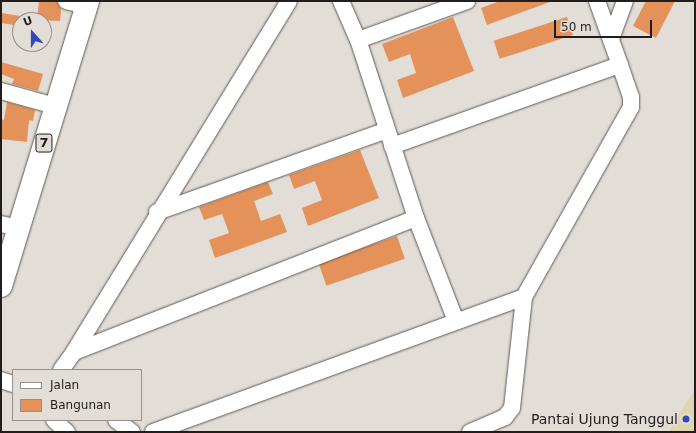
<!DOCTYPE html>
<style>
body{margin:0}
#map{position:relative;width:696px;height:433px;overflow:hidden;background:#e3ddd8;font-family:"DejaVu Sans",sans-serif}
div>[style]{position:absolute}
.sand>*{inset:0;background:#dfd5b0}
.building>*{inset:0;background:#e49259;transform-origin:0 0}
.roads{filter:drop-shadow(0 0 1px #5e5954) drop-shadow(0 0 1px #5e5954)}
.minor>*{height:16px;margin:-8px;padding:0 8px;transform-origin:8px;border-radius:8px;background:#fff}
.highway>*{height:22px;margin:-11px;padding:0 11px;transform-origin:11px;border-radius:11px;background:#fff}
.dots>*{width:11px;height:11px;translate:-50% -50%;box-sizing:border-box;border:2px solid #e3ddd8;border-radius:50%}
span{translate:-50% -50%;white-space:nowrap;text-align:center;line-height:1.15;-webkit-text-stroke:3px #e3ddd8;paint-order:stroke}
.shield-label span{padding:1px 3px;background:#e3ddd8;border:1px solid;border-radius:3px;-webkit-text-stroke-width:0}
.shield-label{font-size:13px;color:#201d1c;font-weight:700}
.poi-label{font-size:14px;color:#201d1c}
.right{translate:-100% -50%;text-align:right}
.frame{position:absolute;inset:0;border:2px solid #201d1c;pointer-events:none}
.legend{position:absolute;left:12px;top:369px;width:130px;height:52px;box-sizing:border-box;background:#e3ddd8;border:1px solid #95908d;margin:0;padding:5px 7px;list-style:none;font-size:12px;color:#201d1c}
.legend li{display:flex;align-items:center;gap:8px;height:20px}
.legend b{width:20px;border:1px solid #95908d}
.north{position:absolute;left:12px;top:12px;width:40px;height:40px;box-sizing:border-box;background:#e3ddd8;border:1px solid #95908d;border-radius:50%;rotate:339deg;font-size:11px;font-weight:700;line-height:16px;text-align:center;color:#201d1c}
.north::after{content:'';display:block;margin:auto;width:14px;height:18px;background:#3349bb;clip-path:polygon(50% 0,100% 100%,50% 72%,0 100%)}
.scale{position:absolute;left:554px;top:20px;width:98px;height:18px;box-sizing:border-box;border:2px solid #201d1c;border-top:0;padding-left:5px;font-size:12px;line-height:14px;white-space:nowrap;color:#201d1c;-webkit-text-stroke:3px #e3ddd8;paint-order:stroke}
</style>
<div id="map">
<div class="sand">
<i style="clip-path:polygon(695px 389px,695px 432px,669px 432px,684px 406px)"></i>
</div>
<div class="building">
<i style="clip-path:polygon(39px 1px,57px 2px,61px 9px,60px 21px,37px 20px)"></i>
<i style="clip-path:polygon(500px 1px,549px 1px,550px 2px,487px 25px,481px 8px)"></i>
<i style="clip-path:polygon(646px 1px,675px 1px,656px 38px,633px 26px)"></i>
<i style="clip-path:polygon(1px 13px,20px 16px,20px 26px,1px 23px)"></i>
<i style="clip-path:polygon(453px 17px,474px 71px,403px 98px,397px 80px,416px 73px,410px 54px,389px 62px,382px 44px)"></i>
<i style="left:567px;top:17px;width:19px;height:77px;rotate:72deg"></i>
<i style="clip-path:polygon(1px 62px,43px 74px,38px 91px,12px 84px,14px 79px,1px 74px)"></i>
<i style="clip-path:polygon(7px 102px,35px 110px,33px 121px,29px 120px,27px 142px,1px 139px,1px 119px,4px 120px)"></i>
<i style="clip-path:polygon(360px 150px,379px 198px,308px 226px,302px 208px,322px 200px,315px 181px,294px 189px,289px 175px)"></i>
<i style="clip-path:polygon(268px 182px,273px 194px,254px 201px,261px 221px,280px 214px,287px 232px,215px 258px,209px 240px,229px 233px,222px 214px,204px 220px,199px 207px)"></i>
<i style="left:397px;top:236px;width:24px;height:83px;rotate:71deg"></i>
</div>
<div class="roads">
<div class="minor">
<i style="left:66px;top:1px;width:21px;rotate:14deg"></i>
<i style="left:289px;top:1px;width:412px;rotate:121.5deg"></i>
<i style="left:74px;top:352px;width:367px;rotate:-21.4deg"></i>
<i style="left:416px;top:218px;width:187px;rotate:-108deg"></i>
<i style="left:358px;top:40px;width:43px;rotate:-113.6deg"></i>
<i style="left:611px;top:39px;width:40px;rotate:-69.8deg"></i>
<i style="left:358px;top:40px;width:116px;rotate:-19.7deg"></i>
<i style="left:1px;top:91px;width:56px;rotate:15.5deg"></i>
<i style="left:392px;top:146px;width:242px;rotate:-19.6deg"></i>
<i style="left:620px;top:65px;width:68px;rotate:-109.8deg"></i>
<i style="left:157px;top:212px;width:244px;rotate:-19.6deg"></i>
<i style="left:416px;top:218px;width:110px;rotate:68.8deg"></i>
<i style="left:1px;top:224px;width:17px;rotate:13deg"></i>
<i style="left:61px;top:370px;width:22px;rotate:-54deg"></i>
<i style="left:1px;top:380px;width:13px;rotate:18deg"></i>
<i style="left:54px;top:420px;width:18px;rotate:43deg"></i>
<i style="left:116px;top:420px;width:20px;rotate:37deg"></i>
<i style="left:153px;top:432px;width:395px;rotate:-20deg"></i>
<i style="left:470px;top:432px;width:38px;rotate:-23deg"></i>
<i style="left:505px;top:417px;width:11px;rotate:-52deg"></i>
<i style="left:512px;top:408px;width:112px;rotate:-83.8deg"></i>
<i style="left:524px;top:297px;width:218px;rotate:-60.6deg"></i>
<i style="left:631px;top:107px;width:10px;rotate:-90deg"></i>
<i style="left:631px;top:97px;width:34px;rotate:-109deg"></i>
</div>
<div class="highway">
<i style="left:1px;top:286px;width:298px;rotate:-73deg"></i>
</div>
</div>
<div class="dots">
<i style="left:686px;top:419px;background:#3349bb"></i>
</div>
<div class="shield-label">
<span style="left:44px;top:143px">7</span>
</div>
<div class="poi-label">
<span class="right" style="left:678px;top:419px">Pantai Ujung Tanggul</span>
</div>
<div class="frame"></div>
<ul class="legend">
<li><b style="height:5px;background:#fff"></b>Jalan</li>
<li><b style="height:11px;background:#e49259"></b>Bangunan</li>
</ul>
<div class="north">U</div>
<div class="scale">50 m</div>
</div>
